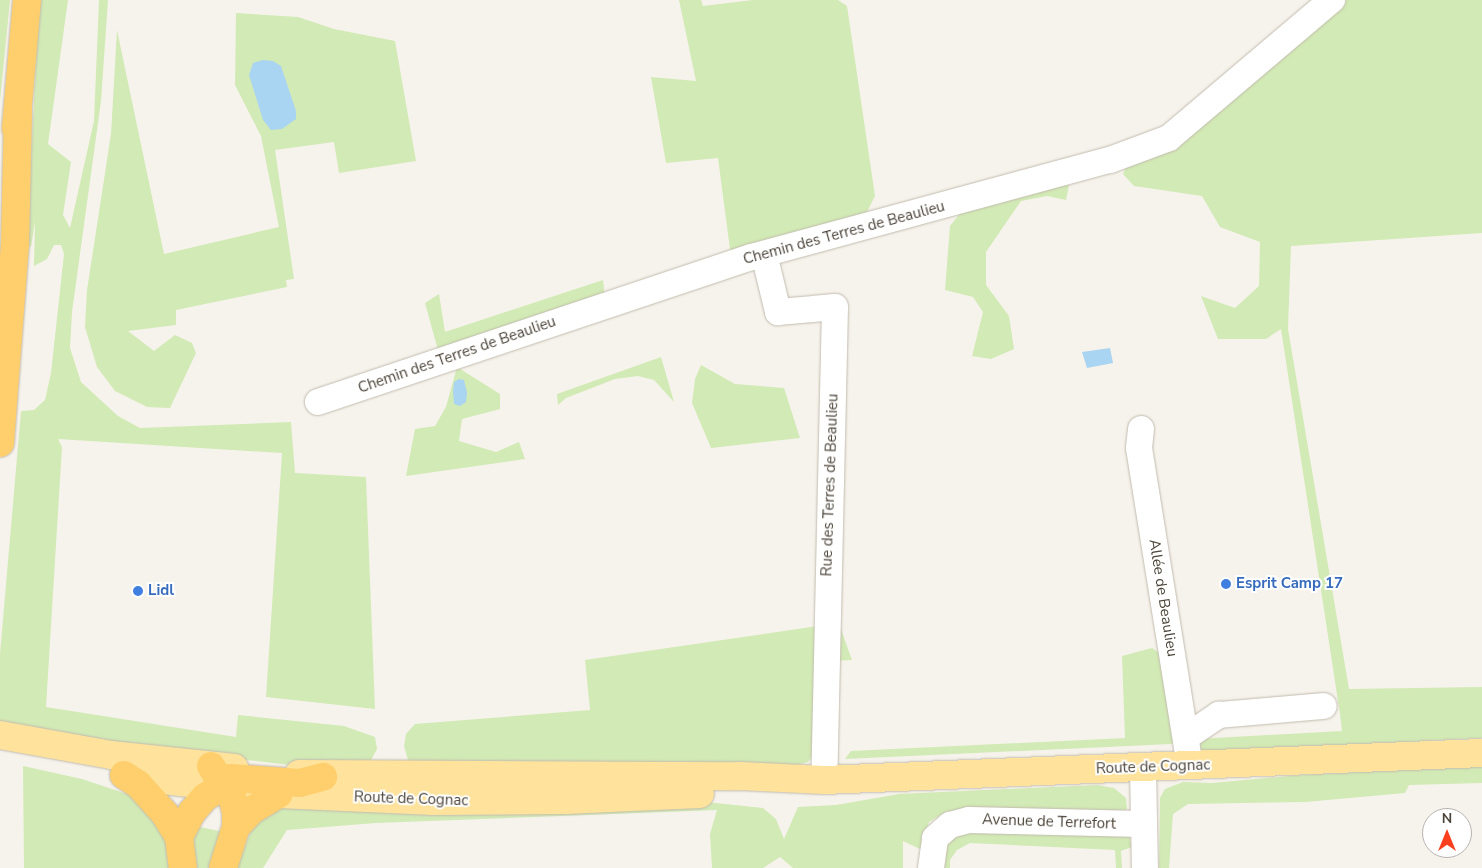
<!DOCTYPE html>
<meta charset="utf-8">
<style>
body{margin:0}
#map{position:relative;width:1482px;height:868px;overflow:hidden;background:#f6f3ec;font-family:"Nunito Sans",sans-serif}
div>[style]{position:absolute}
.green>*{inset:0;background:#d2eab5}
.water>*{inset:0;background:#a9d4f2}
.roads{filter:drop-shadow(0 0 1px #c2bbae) drop-shadow(0 0 1px #c2bbae)}
.minor>*{height:26px;margin:-13px;padding:0 13px;transform-origin:13px;border-radius:13px;background:#fff}
.major>*{height:28px;margin:-14px;padding:0 14px;transform-origin:14px;border-radius:14px;background:#ffe39c}
.highway>*{height:28px;margin:-14px;padding:0 14px;transform-origin:14px;border-radius:14px;background:#ffcf6e}
.dots>*{width:14px;height:14px;translate:-50% -50%;box-sizing:border-box;border:2px solid #fff;border-radius:50%}
span{translate:-50% -50%;white-space:nowrap;text-align:center;line-height:1.15;-webkit-text-stroke:4px #fff;paint-order:stroke}
.street-label{font-size:15px;color:#4b4439}
.shop-label{font-size:15px;color:#366cbe;font-weight:700}
.left{translate:0 -50%;text-align:left}
.north{position:absolute;left:1422px;top:808px;width:50px;height:50px;box-sizing:border-box;background:#fff;border:1px solid #b7b4b0;border-radius:50%;rotate:0deg;font-size:14px;font-weight:700;line-height:20px;text-align:center;color:#4b4439}
.north::after{content:'';display:block;margin:auto;width:18px;height:22px;background:#fc3f1d;clip-path:polygon(50% 0,100% 100%,50% 72%,0 100%)}
</style>
<div id="map">
<div class="green">
<i style="clip-path:polygon(0 0,10px 0,0 101px)"></i>
<i style="clip-path:polygon(39px 0,68px 0,48px 144px,71px 162px,63px 215px,70px 228px,94px 121px,99px 0,108px 0,101px 101px,72px 312px,70px 348px,81px 382px,118px 416px,140px 428px,291px 422px,295px 473px,366px 477px,375px 709px,266px 697px,282px 453px,58px 439px,62px 447px,46px 707px,236px 737px,238px 715px,344px 726px,375px 737px,377px 749px,371px 760px,355px 764px,299px 766px,143px 748px,0 723px,0 654px,21px 411px,34px 410px,45px 400px,51px 373px,64px 254px,61px 245px,54px 245px,47px 259px,34px 266px,35px 221px,31px 247px,27px 244px)"></i>
<i style="clip-path:polygon(679px 0,701px 0,703px 6px,753px 0,838px 0,847px 6px,875px 196px,866px 214px,731px 257px,718px 158px,666px 163px,651px 77px,696px 81px)"></i>
<i style="clip-path:polygon(1332px 0,1482px 0,1482px 233px,1291px 246px,1288px 329px,1349px 689px,1482px 687px,1482px 738px,1212px 752px,1198px 749px,1196px 739px,1342px 731px,1340px 714px,1281px 329px,1266px 339px,1218px 339px,1201px 296px,1235px 308px,1259px 286px,1260px 242px,1220px 227px,1202px 196px,1134px 186px,1123px 174px,1128px 162px)"></i>
<i style="clip-path:polygon(236px 13px,298px 17px,334px 29px,395px 41px,416px 161px,339px 173px,334px 142px,275px 150px,294px 279px,286px 280px,287px 287px,176px 310px,176px 325px,128px 331px,154px 351px,175px 335px,192px 343px,196px 353px,170px 408px,147px 407px,115px 391px,97px 367px,85px 327px,87px 290px,111px 134px,117px 30px,164px 254px,279px 227px,261px 136px,235px 85px)"></i>
<i style="clip-path:polygon(1070px 180px,1066px 200px,1047px 196px,1021px 201px,986px 252px,986px 285px,1009px 316px,1014px 349px,991px 359px,972px 356px,983px 312px,973px 297px,945px 290px,950px 226px,961px 212px)"></i>
<i style="clip-path:polygon(603px 280px,605px 298px,438px 350px,425px 303px,439px 294px,445px 332px)"></i>
<i style="clip-path:polygon(661px 357px,674px 402px,654px 380px,638px 376px,615px 379px,566px 398px,558px 405px,557px 394px)"></i>
<i style="clip-path:polygon(701px 365px,735px 384px,784px 388px,800px 438px,711px 448px,692px 403px,695px 379px)"></i>
<i style="clip-path:polygon(457px 367px,500px 394px,500px 409px,462px 419px,459px 441px,496px 452px,519px 442px,525px 459px,406px 476px,415px 429px,435px 426px,446px 407px)"></i>
<i style="clip-path:polygon(833px 607px,852px 660px,831px 661px)"></i>
<i style="clip-path:polygon(818px 626px,814px 755px,808px 762px,797px 765px,435px 767px,408px 760px,404px 746px,406px 734px,415px 724px,590px 710px,585px 660px)"></i>
<i style="clip-path:polygon(1152px 648px,1161px 654px,1181px 739px,1171px 744px,845px 759px,851px 751px,1125px 738px,1122px 656px)"></i>
<i style="clip-path:polygon(23px 766px,82px 779px,136px 797px,164px 832px,173px 868px,24px 868px)"></i>
<i style="clip-path:polygon(1482px 766px,1482px 783px,1409px 785px,1405px 793px,1305px 802px,1188px 804px,1173px 814px,1169px 868px,1159px 868px,1160px 798px,1165px 789px,1183px 782px,1212px 783px,1301px 775px)"></i>
<i style="clip-path:polygon(1097px 785px,1114px 788px,1126px 798px,1127px 809px,1118px 814px,1040px 817px,947px 811px,929px 822px,920px 849px,903px 841px,903px 868px,793px 868px,780px 857px,763px 868px,712px 868px,710px 834px,717px 810px,376px 823px,287px 830px,263px 868px,237px 868px,252px 828px,270px 813px,285px 805px,706px 802px,763px 808px,776px 819px,784px 839px,798px 807px,836px 805px,899px 794px)"></i>
<i style="clip-path:polygon(195px 826px,224px 832px,216px 868px,193px 868px,192px 837px)"></i>
<i style="clip-path:polygon(955px 831px,1128px 832px,1132px 847px,1121px 851px,1122px 868px,1116px 868px,1115px 850px,970px 843px,957px 850px,950px 860px,950px 868px,934px 868px,941px 841px)"></i>
</div>
<div class="water">
<i style="clip-path:polygon(263px 60px,273px 61px,281px 66px,296px 111px,296px 119px,282px 129px,271px 130px,263px 120px,249px 75px,253px 63px)"></i>
<i style="clip-path:polygon(1110px 348px,1113px 363px,1087px 368px,1082px 352px)"></i>
<i style="clip-path:polygon(459px 379px,464px 380px,467px 393px,466px 402px,460px 406px,454px 404px,453px 391px,454px 382px)"></i>
</div>
<div class="roads">
<div class="minor">
<i style="left:764px;top:254px;width:60px;rotate:76.4deg"></i>
<i style="left:778px;top:312px;width:57px;rotate:-5deg"></i>
<i style="left:835px;top:307px;width:473px;rotate:91.3deg"></i>
<i style="left:318px;top:402px;width:458px;rotate:-18.5deg"></i>
<i style="left:752px;top:257px;width:371px;rotate:-15.2deg"></i>
<i style="left:1110px;top:160px;width:63px;rotate:-20.4deg"></i>
<i style="left:1169px;top:138px;width:214px;rotate:-40.3deg"></i>
<i style="left:1141px;top:429px;width:19px;rotate:96deg"></i>
<i style="left:1139px;top:448px;width:322px;rotate:80.9deg"></i>
<i style="left:1186px;top:737px;width:40px;rotate:-34deg"></i>
<i style="left:1219px;top:715px;width:105px;rotate:-4.9deg"></i>
<i style="left:1143px;top:768px;width:100px;rotate:88.9deg"></i>
<i style="left:931px;top:868px;width:30px;rotate:-82deg"></i>
<i style="left:935px;top:838px;width:20px;rotate:-41deg"></i>
<i style="left:950px;top:825px;width:20px;rotate:-15deg"></i>
<i style="left:969px;top:820px;width:173px;rotate:1.3deg"></i>
</div>
<div class="major">
<i style="left:0;top:735px;width:113px;rotate:10.2deg"></i>
<i style="left:111px;top:755px;width:124px;rotate:6deg"></i>
<i style="left:299px;top:774px;width:441px;rotate:0.3deg"></i>
<i style="left:740px;top:776px;width:84px;rotate:2.7deg"></i>
<i style="left:824px;top:780px;width:659px;rotate:-2.35deg"></i>
<i style="left:139px;top:777px;width:141px;rotate:6.9deg"></i>
<i style="left:279px;top:794px;width:155px;rotate:2.6deg"></i>
<i style="left:434px;top:801px;width:132px;rotate:-0.4deg"></i>
<i style="left:566px;top:800px;width:134px;rotate:-2.6deg"></i>
</div>
<div class="highway">
<i style="left:16px;top:128px;width:128px;rotate:-85.1deg"></i>
<i style="left:0;top:443px;width:200px;rotate:-85.7deg"></i>
<i style="left:15px;top:244px;width:133px;rotate:-88.7deg"></i>
<i style="left:211px;top:766px;width:23px;rotate:59deg"></i>
<i style="left:223px;top:786px;width:11px;rotate:-45deg"></i>
<i style="left:231px;top:778px;width:69px;rotate:4.1deg"></i>
<i style="left:300px;top:783px;width:24px;rotate:-15deg"></i>
<i style="left:124px;top:775px;width:17px;rotate:33deg"></i>
<i style="left:138px;top:784px;width:40px;rotate:48deg"></i>
<i style="left:165px;top:814px;width:27px;rotate:59deg"></i>
<i style="left:179px;top:837px;width:31px;rotate:83deg"></i>
<i style="left:236px;top:827px;width:23px;rotate:-47deg"></i>
<i style="left:252px;top:810px;width:31px;rotate:-31deg"></i>
<i style="left:179px;top:837px;width:28px;rotate:-63deg"></i>
<i style="left:192px;top:812px;width:20px;rotate:-49deg"></i>
<i style="left:205px;top:797px;width:21px;rotate:-31deg"></i>
<i style="left:223px;top:786px;width:13px;rotate:48deg"></i>
<i style="left:232px;top:796px;width:16px;rotate:76deg"></i>
<i style="left:236px;top:812px;width:15px;rotate:90deg"></i>
<i style="left:236px;top:827px;width:43px;rotate:107.6deg"></i>
</div>
</div>
<div class="dots">
<i style="left:1226px;top:584px;background:#3f7fe0"></i>
<i style="left:138px;top:591px;background:#3f7fe0"></i>
</div>
<div class="street-label">
<span style="left:844px;top:233px;rotate:-15deg">Chemin des Terres de Beaulieu</span>
<span style="left:457px;top:355px;rotate:-19deg">Chemin des Terres de Beaulieu</span>
<span style="left:830px;top:485px;rotate:-88deg">Rue des Terres de Beaulieu</span>
<span style="left:1163px;top:598px;rotate:81deg">Allée de Beaulieu</span>
<span style="left:1153px;top:767px;rotate:-2deg">Route de Cognac</span>
<span style="left:411px;top:799px;rotate:2deg">Route de Cognac</span>
<span style="left:1049px;top:822px;rotate:2deg">Avenue de Terrefort</span>
</div>
<div class="shop-label">
<span class="left" style="left:1236px;top:584px">Esprit Camp 17</span>
<span class="left" style="left:148px;top:591px">Lidl</span>
</div>
<div class="north">N</div>
</div>
